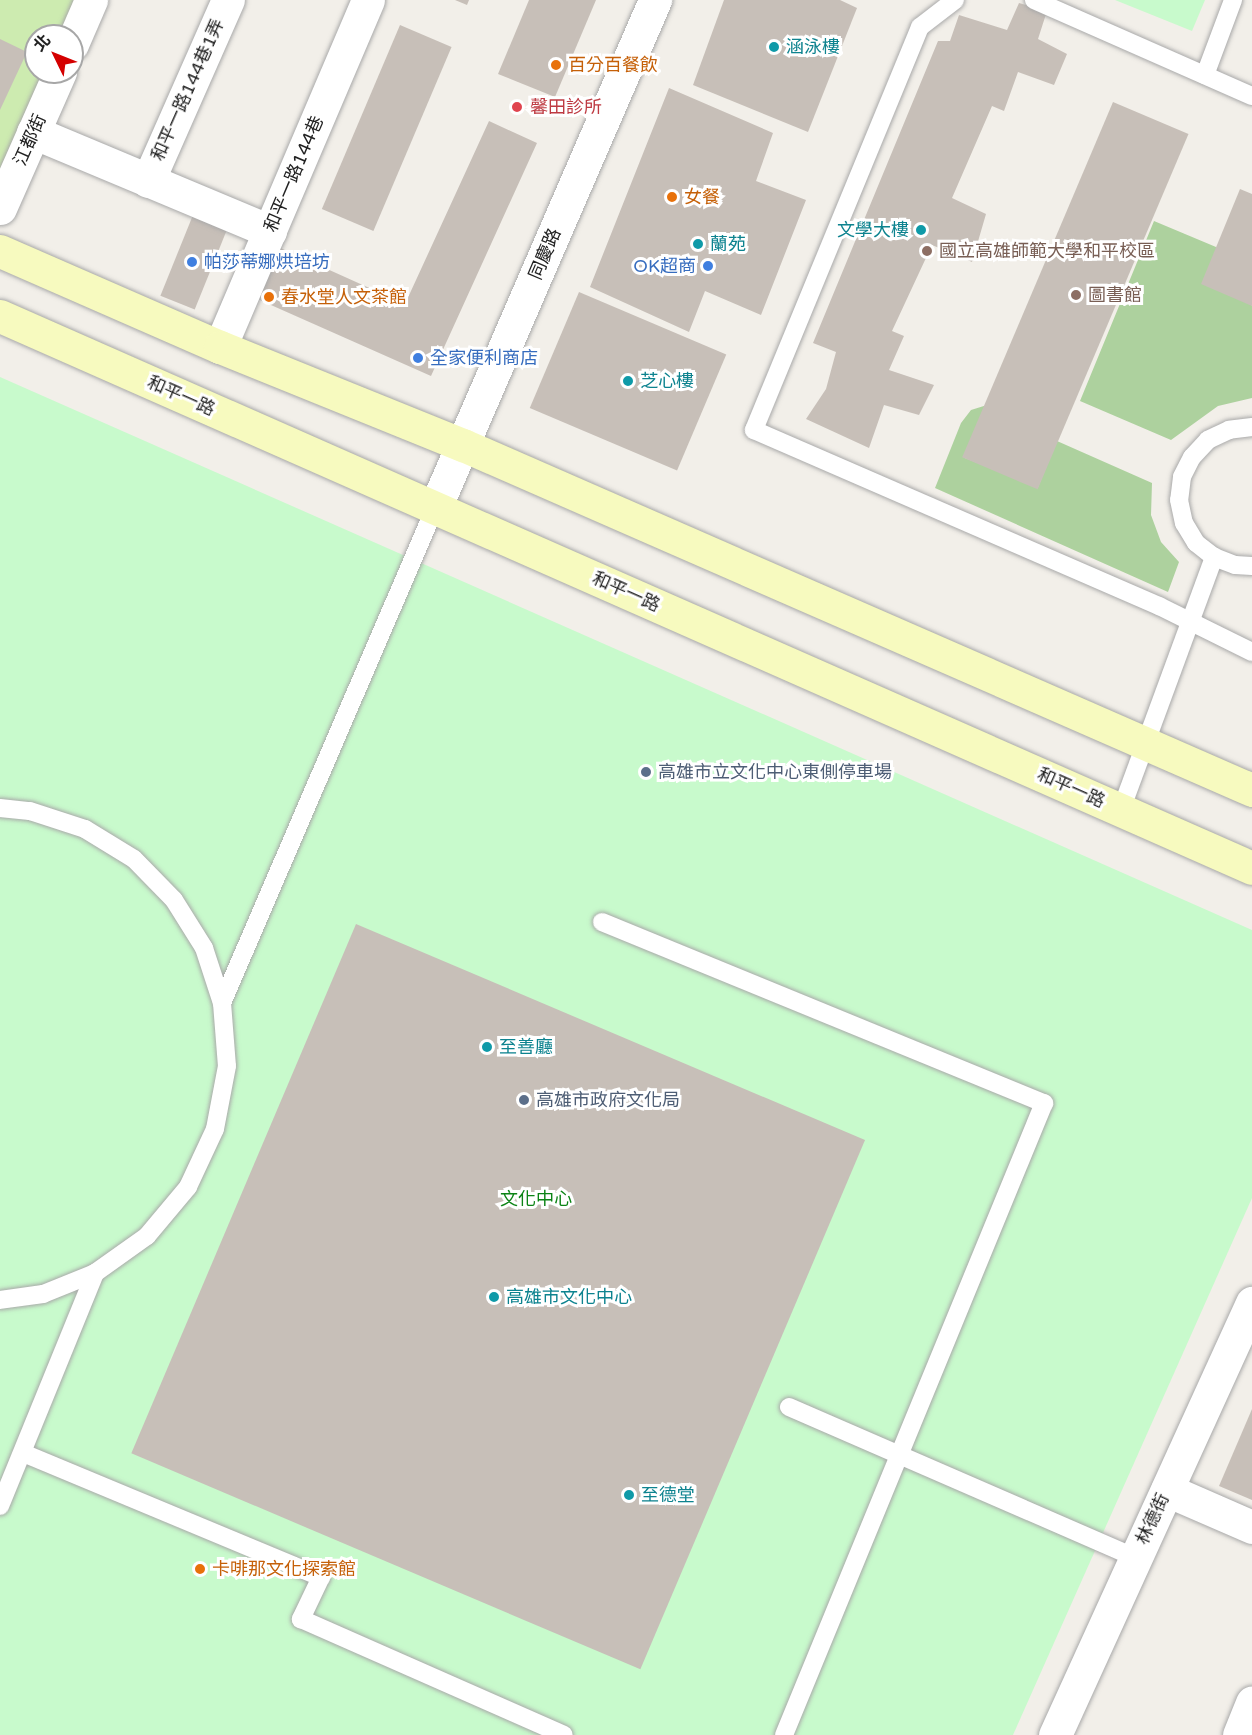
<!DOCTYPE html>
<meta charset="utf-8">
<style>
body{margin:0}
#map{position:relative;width:1252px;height:1735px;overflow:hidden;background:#f2efe9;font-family:"Varela Round","Noto Sans TC",sans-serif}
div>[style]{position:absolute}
.grass>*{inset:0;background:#cdebb0}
.forest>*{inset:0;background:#add19e}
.park>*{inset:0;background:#c8facc}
.building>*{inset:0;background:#c7bfb8;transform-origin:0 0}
.roads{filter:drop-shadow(0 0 2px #a9a9a9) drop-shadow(0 0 2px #a9a9a9)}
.lane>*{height:18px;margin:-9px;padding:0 9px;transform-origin:9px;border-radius:9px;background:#fff}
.street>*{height:33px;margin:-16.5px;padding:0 16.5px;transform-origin:16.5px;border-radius:16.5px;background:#fff}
.secondary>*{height:33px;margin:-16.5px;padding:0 16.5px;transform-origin:16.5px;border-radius:16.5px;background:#f7fabf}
.dots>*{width:16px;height:16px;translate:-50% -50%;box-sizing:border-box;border:3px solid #fff;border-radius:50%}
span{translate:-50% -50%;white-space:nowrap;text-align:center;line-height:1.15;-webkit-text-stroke:6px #fff;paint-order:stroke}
.culture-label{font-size:18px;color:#0d838f}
.left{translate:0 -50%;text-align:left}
.right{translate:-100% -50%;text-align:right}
.food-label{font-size:18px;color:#c56008}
.street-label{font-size:18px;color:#222}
.health-label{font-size:18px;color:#be3a42}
.education-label{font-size:18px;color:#785e54}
.shop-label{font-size:18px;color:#366cbe}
.service-label{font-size:18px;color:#4e5e75}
.park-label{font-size:18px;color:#0c8416}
.north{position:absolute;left:24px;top:24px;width:60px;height:60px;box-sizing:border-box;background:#fff;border:2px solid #a7a7a7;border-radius:50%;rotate:313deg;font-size:16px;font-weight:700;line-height:24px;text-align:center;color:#222}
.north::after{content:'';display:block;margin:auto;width:21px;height:27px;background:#d40000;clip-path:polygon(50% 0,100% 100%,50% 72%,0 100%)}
</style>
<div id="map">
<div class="grass">
<i style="clip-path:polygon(0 0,76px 0,59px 36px,36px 36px,36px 72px,43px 72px,0 169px)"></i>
</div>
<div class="forest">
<i style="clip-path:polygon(1154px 221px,1216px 247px,1252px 306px,1252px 398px,1218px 406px,1171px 440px,1080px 401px)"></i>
<i style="clip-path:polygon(987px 405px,965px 458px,1038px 487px,1057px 441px,1152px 483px,1151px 515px,1161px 542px,1179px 562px,1168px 592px,935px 488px,961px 423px,971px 410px)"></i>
</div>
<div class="park">
<i style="clip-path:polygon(1115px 0,1205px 0,1192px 31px)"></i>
<i style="clip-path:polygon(0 377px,1252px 930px,1252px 1198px,1013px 1735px,0 1735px)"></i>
</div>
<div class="building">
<i style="clip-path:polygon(455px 0,469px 0,467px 5px)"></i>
<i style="clip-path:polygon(529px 0,596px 0,555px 97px,498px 74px)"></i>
<i style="clip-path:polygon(724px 0,840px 0,857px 8px,808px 132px,693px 85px)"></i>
<i style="clip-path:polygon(1019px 3px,1047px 11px,1038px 39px,1067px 54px,1054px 85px,1018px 72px,1004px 111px,992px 106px,952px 198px,986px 214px,972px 262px,932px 245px,892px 331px,904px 336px,889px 370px,934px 385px,919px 415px,884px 405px,869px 448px,806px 419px,826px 389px,836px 352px,813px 343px,938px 41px,950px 41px,959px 15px,1007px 30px)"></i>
<i style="left:400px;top:25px;width:56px;height:200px;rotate:23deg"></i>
<i style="clip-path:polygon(0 39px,27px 52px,0 110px)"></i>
<i style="clip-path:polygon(669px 88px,773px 133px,756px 181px,806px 200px,761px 315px,705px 291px,689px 332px,590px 287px)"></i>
<i style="left:1113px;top:102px;width:82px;height:386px;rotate:23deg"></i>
<i style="clip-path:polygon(489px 121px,537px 143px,431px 376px,253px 297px,276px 246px,405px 304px)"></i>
<i style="clip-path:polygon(1240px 189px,1252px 194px,1252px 306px,1201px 284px)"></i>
<i style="left:193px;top:215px;width:37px;height:87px;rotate:22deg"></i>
<i style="left:579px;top:292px;width:160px;height:126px;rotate:23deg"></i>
<i style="left:356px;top:924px;width:553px;height:575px;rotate:23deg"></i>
<i style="clip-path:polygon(1252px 1409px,1252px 1500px,1219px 1486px)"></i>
</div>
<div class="roads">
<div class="lane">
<i style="left:955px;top:0;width:44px;rotate:142.4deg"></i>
<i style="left:920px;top:27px;width:436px;rotate:112.4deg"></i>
<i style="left:754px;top:430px;width:442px;rotate:23.5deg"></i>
<i style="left:1159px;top:606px;width:104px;rotate:26.3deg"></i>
<i style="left:1034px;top:0;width:238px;rotate:23.8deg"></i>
<i style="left:1205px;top:75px;width:80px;rotate:-69.5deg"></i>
<i style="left:1252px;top:427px;width:23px;rotate:173deg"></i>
<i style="left:1229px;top:430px;width:23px;rotate:155deg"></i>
<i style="left:1208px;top:440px;width:23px;rotate:133deg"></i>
<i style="left:1192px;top:457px;width:22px;rotate:117deg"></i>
<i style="left:1182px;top:477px;width:23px;rotate:97deg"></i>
<i style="left:1179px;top:500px;width:24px;rotate:78deg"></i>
<i style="left:1184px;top:523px;width:23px;rotate:59deg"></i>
<i style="left:1196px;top:543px;width:23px;rotate:38deg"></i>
<i style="left:1214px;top:557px;width:22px;rotate:21deg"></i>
<i style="left:1235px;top:565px;width:17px;rotate:3deg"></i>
<i style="left:0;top:808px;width:30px;rotate:6deg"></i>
<i style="left:30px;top:811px;width:58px;rotate:18.1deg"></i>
<i style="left:85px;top:829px;width:57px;rotate:31.5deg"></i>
<i style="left:134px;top:859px;width:57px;rotate:45.7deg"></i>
<i style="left:174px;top:900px;width:57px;rotate:58deg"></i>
<i style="left:204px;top:948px;width:58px;rotate:71.9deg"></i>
<i style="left:222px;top:1003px;width:63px;rotate:85.5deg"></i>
<i style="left:227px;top:1066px;width:64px;rotate:100.8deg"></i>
<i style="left:215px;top:1129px;width:64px;rotate:115deg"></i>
<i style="left:188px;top:1187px;width:64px;rotate:129.9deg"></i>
<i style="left:147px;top:1236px;width:64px;rotate:144.6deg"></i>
<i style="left:95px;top:1273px;width:56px;rotate:158deg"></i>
<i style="left:43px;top:1294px;width:43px;rotate:172.1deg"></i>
<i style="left:1121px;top:810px;width:270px;rotate:-69.8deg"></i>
<i style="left:602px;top:922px;width:478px;rotate:22.3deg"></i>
<i style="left:1044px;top:1103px;width:683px;rotate:112.36deg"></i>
<i style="left:222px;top:1003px;width:539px;rotate:-66.72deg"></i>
<i style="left:789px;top:1407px;width:378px;rotate:23.5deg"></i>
<i style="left:23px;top:1453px;width:323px;rotate:22.6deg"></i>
<i style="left:321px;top:1577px;width:47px;rotate:115.5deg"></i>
<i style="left:301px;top:1619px;width:287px;rotate:23.8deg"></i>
<i style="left:0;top:1506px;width:252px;rotate:-67.8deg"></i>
</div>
<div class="street">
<i style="left:72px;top:44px;width:48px;rotate:-66.6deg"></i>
<i style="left:33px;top:132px;width:257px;rotate:22.7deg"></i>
<i style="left:148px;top:181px;width:198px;rotate:-66.2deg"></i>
<i style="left:0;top:208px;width:149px;rotate:-66.2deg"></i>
<i style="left:220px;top:347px;width:377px;rotate:-66.9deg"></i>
<i style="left:435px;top:508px;width:554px;rotate:-66.58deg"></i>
<i style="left:1167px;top:1490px;width:93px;rotate:23.5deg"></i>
<i style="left:1055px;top:1735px;width:475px;rotate:-65.5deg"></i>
<i style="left:1239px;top:1735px;width:35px;rotate:-68deg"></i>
</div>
<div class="secondary">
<i style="left:0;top:251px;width:240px;rotate:23.6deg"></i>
<i style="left:220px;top:347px;width:262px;rotate:22deg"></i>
<i style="left:463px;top:445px;width:861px;rotate:23.62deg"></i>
<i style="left:0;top:316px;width:1368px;rotate:23.79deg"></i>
</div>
</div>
<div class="dots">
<i style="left:774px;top:47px;background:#0f9aa8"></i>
<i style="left:556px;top:65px;background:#e8710a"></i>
<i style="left:517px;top:107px;background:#e0444e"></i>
<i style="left:672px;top:197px;background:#e8710a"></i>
<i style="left:921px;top:230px;background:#0f9aa8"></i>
<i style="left:698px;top:244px;background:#0f9aa8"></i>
<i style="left:927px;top:251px;background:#8d6e63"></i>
<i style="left:192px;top:262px;background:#3f7fe0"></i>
<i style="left:708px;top:266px;background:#3f7fe0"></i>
<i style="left:1076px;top:295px;background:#8d6e63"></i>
<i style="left:269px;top:297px;background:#e8710a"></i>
<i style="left:418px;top:358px;background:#3f7fe0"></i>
<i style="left:628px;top:381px;background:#0f9aa8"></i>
<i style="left:646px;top:772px;background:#5c6f8a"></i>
<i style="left:487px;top:1047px;background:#0f9aa8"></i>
<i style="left:524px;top:1100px;background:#5c6f8a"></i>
<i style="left:494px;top:1297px;background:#0f9aa8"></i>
<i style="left:629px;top:1495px;background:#0f9aa8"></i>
<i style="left:200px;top:1569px;background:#e8710a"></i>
</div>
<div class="culture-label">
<span class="left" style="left:786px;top:47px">涵泳樓</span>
<span class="right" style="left:909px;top:230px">文學大樓</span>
<span class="left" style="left:710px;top:244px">蘭苑</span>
<span class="left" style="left:640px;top:381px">芝心樓</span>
<span class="left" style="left:499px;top:1047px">至善廳</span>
<span class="left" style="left:506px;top:1297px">高雄市文化中心</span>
<span class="left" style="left:641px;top:1495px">至德堂</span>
</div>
<div class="food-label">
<span class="left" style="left:568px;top:65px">百分百餐飲</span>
<span class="left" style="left:684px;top:197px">女餐</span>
<span class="left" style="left:281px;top:297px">春水堂人文茶館</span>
<span class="left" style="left:212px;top:1569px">卡啡那文化探索館</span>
</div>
<div class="street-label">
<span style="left:188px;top:90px;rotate:-66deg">和平一路144巷1弄</span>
<span style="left:30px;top:140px;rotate:-66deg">江都街</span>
<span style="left:294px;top:174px;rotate:-67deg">和平一路144巷</span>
<span style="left:545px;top:254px;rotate:-67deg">同慶路</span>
<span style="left:181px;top:396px;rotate:24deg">和平一路</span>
<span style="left:626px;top:592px;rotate:24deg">和平一路</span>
<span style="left:1071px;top:788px;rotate:24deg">和平一路</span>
<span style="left:1153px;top:1519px;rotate:-65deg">林德街</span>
</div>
<div class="health-label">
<span class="left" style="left:530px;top:107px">馨田診所</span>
</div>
<div class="education-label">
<span class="left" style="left:939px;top:251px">國立高雄師範大學和平校區</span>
<span class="left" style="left:1088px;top:295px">圖書館</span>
</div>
<div class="shop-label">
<span class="left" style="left:204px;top:262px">帕莎蒂娜烘培坊</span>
<span class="right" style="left:696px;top:266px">OK超商</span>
<span class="left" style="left:430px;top:358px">全家便利商店</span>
</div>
<div class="service-label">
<span class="left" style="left:658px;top:772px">高雄市立文化中心東側停車場</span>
<span class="left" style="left:536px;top:1100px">高雄市政府文化局</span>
</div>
<div class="park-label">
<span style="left:536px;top:1199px">文化中心</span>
</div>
<div class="north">北</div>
</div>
